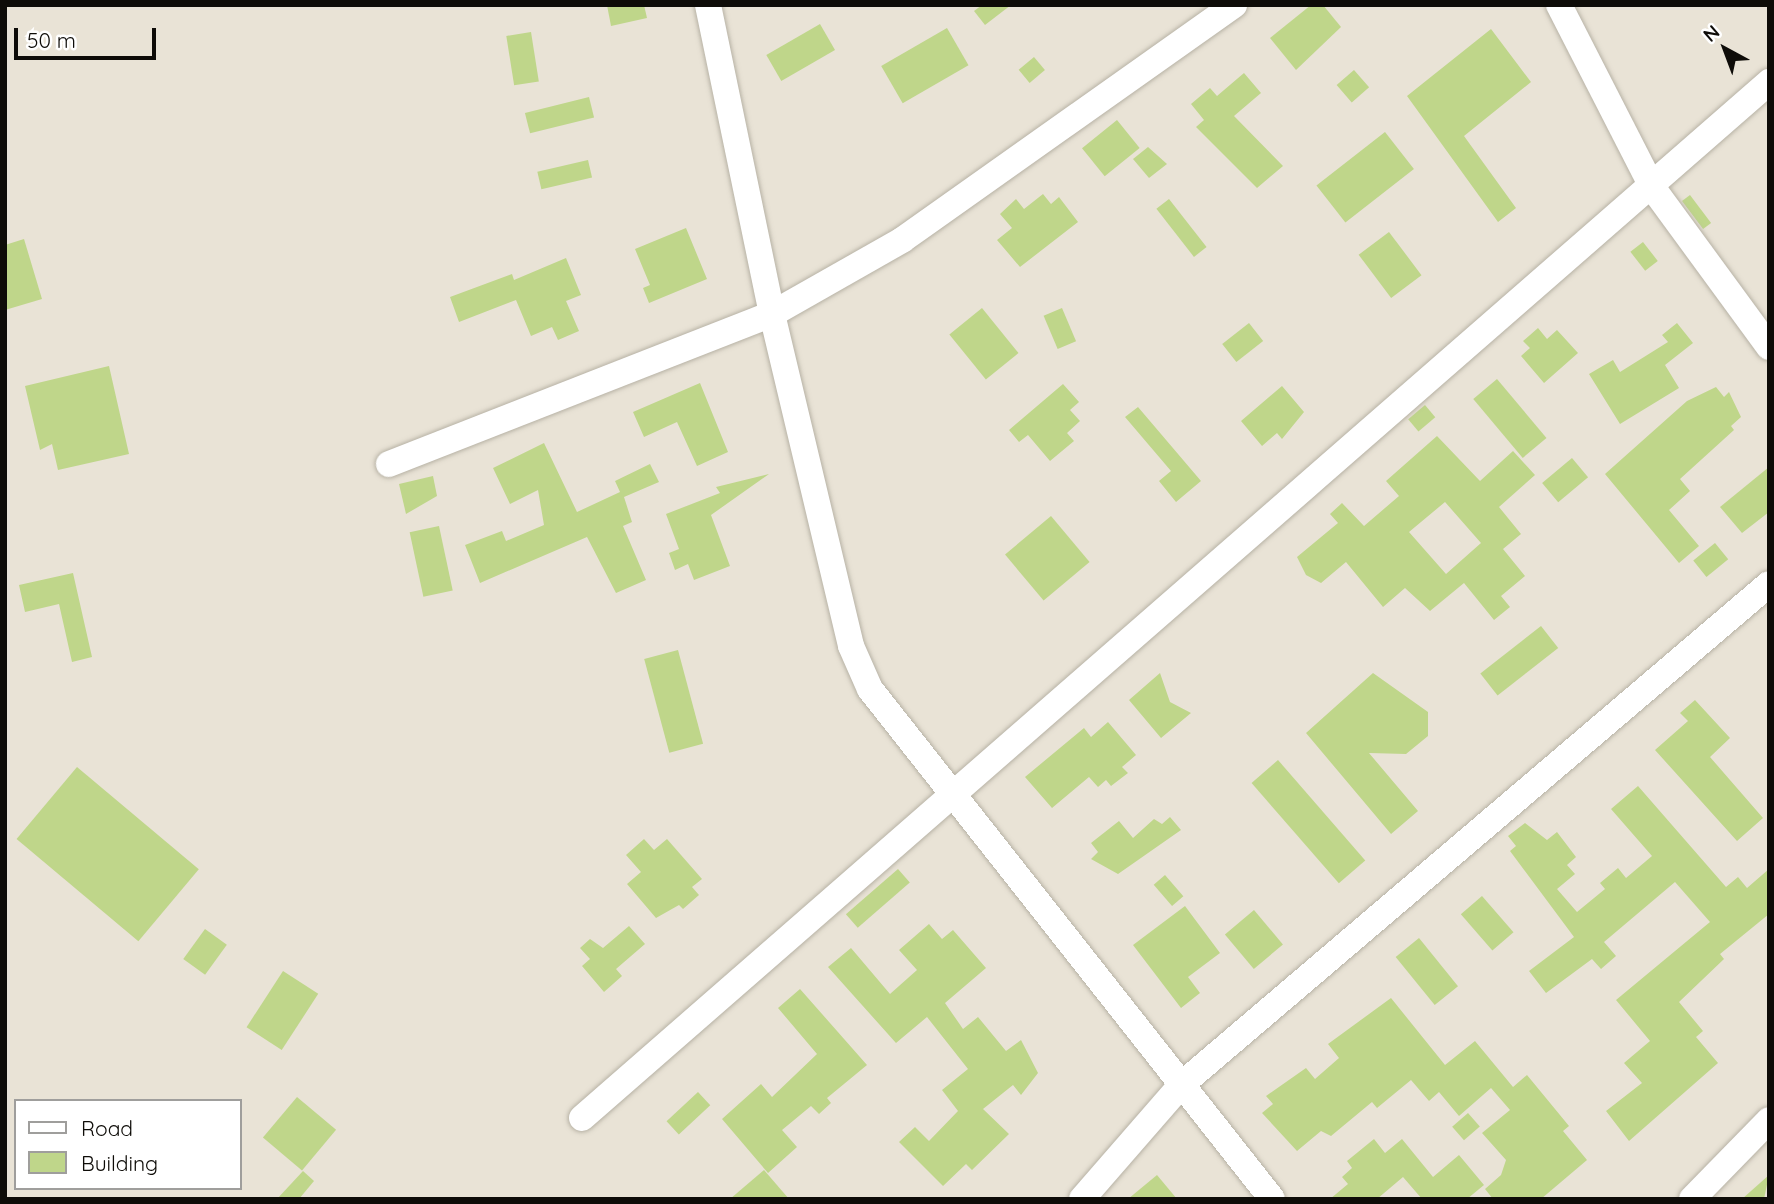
<!DOCTYPE html>
<style>
body{margin:0}
#map{position:relative;width:1774px;height:1204px;overflow:hidden;background:#e9e3d6;font-family:Quicksand,sans-serif}
div>[style]{position:absolute}
.building>*{inset:0;background:#bfd68a;transform-origin:0 0}
.roads{filter:drop-shadow(0 0 2px #b7b2a5) drop-shadow(0 0 2px #b7b2a5)}
.minor>*{height:26px;margin:-13px;padding:0 13px;transform-origin:13px;border-radius:13px;background:#fff}
span{translate:-50% -50%;white-space:nowrap;text-align:center;line-height:1.15;-webkit-text-stroke:5px #fff;paint-order:stroke}
.frame{position:absolute;inset:0;border:7px solid #0e0c08;pointer-events:none}
.legend{position:absolute;left:14px;top:1099px;width:228px;height:91px;box-sizing:border-box;background:#fff;border:2px solid #9f9e9c;margin:0;padding:9px 12px;list-style:none;font-size:21px;color:#0e0c08}
.legend li{display:flex;align-items:center;gap:14px;height:35px}
.legend b{width:35px;border:2px solid #9f9e9c}
.north{position:absolute;left:1690px;top:14px;width:70px;height:70px;-webkit-text-stroke:5px #fff;paint-order:stroke;rotate:319deg;font-size:19px;font-weight:700;line-height:28px;text-align:center;color:#0e0c08}
.north::after{content:'';display:block;margin:auto;width:24px;height:32px;background:#0e0c08;clip-path:polygon(50% 0,100% 100%,50% 72%,0 100%)}
.scale{position:absolute;left:14px;top:28px;width:142px;height:32px;box-sizing:border-box;border:4px solid #0e0c08;border-top:0;padding-left:9px;font-size:21px;line-height:24px;white-space:nowrap;color:#0e0c08;-webkit-text-stroke:5px #fff;paint-order:stroke}
</style>
<div id="map">
<div class="building">
<i style="clip-path:polygon(607px 5px,644px 5px,647px 18px,611px 26px)"></i>
<i style="clip-path:polygon(982px 5px,1011px 5px,985px 25px,974px 11px)"></i>
<i style="clip-path:polygon(1311px 5px,1323px 5px,1341px 27px,1296px 70px,1270px 38px)"></i>
<i style="left:820px;top:24px;width:30px;height:62px;rotate:60deg"></i>
<i style="left:947px;top:28px;width:43px;height:76px;rotate:60deg"></i>
<i style="clip-path:polygon(1491px 29px,1531px 82px,1464px 136px,1516px 208px,1498px 222px,1407px 96px)"></i>
<i style="left:531px;top:32px;width:50px;height:25px;rotate:81deg"></i>
<i style="left:1034px;top:57px;width:17px;height:20px;rotate:50deg"></i>
<i style="left:1354px;top:70px;width:23px;height:23px;rotate:49deg"></i>
<i style="clip-path:polygon(1244px 73px,1261px 93px,1234px 116px,1283px 166px,1257px 188px,1196px 127px,1204px 120px,1191px 104px,1210px 88px,1217px 96px)"></i>
<i style="left:589px;top:97px;width:21px;height:66px;rotate:76deg"></i>
<i style="left:1117px;top:120px;width:36px;height:45px;rotate:51deg"></i>
<i style="left:1385px;top:132px;width:47px;height:87px;rotate:52deg"></i>
<i style="clip-path:polygon(1148px 147px,1167px 164px,1149px 178px,1133px 159px)"></i>
<i style="left:588px;top:160px;width:18px;height:52px;rotate:77deg"></i>
<i style="clip-path:polygon(1043px 194px,1051px 204px,1059px 197px,1078px 222px,1020px 267px,997px 240px,1012px 228px,1000px 214px,1016px 199px,1024px 209px)"></i>
<i style="left:1690px;top:195px;width:35px;height:10px;rotate:53deg"></i>
<i style="left:1169px;top:199px;width:61px;height:16px;rotate:52deg"></i>
<i style="clip-path:polygon(686px 228px,707px 279px,649px 303px,643px 288px,650px 285px,635px 249px)"></i>
<i style="left:1389px;top:232px;width:54px;height:38px;rotate:53deg"></i>
<i style="clip-path:polygon(24px 239px,42px 299px,5px 310px,5px 245px)"></i>
<i style="left:1643px;top:242px;width:24px;height:16px;rotate:52deg"></i>
<i style="clip-path:polygon(566px 258px,581px 295px,566px 301px,579px 331px,558px 340px,552px 327px,531px 336px,516px 300px,459px 322px,450px 297px,512px 274px,514px 280px)"></i>
<i style="left:982px;top:308px;width:58px;height:42px;rotate:51deg"></i>
<i style="left:1062px;top:308px;width:36px;height:20px;rotate:67deg"></i>
<i style="left:1249px;top:323px;width:23px;height:34px;rotate:52deg"></i>
<i style="clip-path:polygon(1677px 323px,1693px 343px,1665px 365px,1679px 388px,1620px 424px,1589px 374px,1613px 360px,1620px 372px,1668px 342px,1662px 335px)"></i>
<i style="clip-path:polygon(1538px 328px,1547px 339px,1557px 330px,1578px 353px,1544px 383px,1521px 356px,1530px 348px,1523px 341px)"></i>
<i style="clip-path:polygon(109px 366px,129px 454px,58px 470px,52px 444px,40px 450px,25px 386px)"></i>
<i style="left:1497px;top:379px;width:77px;height:31px;rotate:50deg"></i>
<i style="clip-path:polygon(700px 383px,728px 452px,697px 466px,677px 422px,644px 437px,633px 412px)"></i>
<i style="clip-path:polygon(1063px 384px,1079px 402px,1070px 410px,1080px 421px,1067px 433px,1074px 441px,1050px 461px,1028px 435px,1019px 442px,1009px 430px)"></i>
<i style="clip-path:polygon(1282px 386px,1304px 412px,1282px 439px,1277px 433px,1262px 446px,1241px 421px)"></i>
<i style="clip-path:polygon(1716px 387px,1724px 397px,1729px 392px,1741px 417px,1731px 426px,1734px 430px,1680px 479px,1690px 491px,1669px 510px,1699px 546px,1679px 563px,1605px 474px,1687px 401px)"></i>
<i style="left:1425px;top:405px;width:16px;height:22px;rotate:50deg"></i>
<i style="clip-path:polygon(1138px 407px,1201px 481px,1176px 502px,1159px 481px,1171px 471px,1125px 417px)"></i>
<i style="clip-path:polygon(evenodd,1437px 436px,1480px 481px,1513px 451px,1535px 475px,1499px 507px,1521px 534px,1503px 549px,1525px 576px,1501px 596px,1510px 607px,1494px 620px,1464px 583px,1430px 611px,1405px 588px,1383px 607px,1346px 562px,1321px 583px,1306px 575px,1297px 557px,1338px 523px,1330px 514px,1342px 503px,1364px 526px,1399px 496px,1386px 481px,1437px 436px,1445px 502px,1481px 543px,1446px 574px,1409px 532px,1445px 502px)"></i>
<i style="clip-path:polygon(544px 443px,577px 512px,620px 492px,615px 481px,650px 464px,659px 482px,624px 497px,632px 522px,623px 526px,646px 580px,616px 593px,587px 537px,480px 583px,465px 545px,502px 531px,506px 541px,544px 525px,538px 490px,510px 504px,493px 468px)"></i>
<i style="left:1572px;top:458px;width:25px;height:39px;rotate:50deg"></i>
<i style="clip-path:polygon(1769px 467px,1769px 512px,1742px 533px,1720px 507px)"></i>
<i style="clip-path:polygon(769px 474px,711px 515px,730px 566px,694px 580px,688px 564px,675px 570px,669px 553px,679px 549px,666px 514px,720px 493px,716px 487px)"></i>
<i style="clip-path:polygon(433px 476px,437px 496px,406px 514px,399px 484px)"></i>
<i style="left:1051px;top:516px;width:60px;height:60px;rotate:50deg"></i>
<i style="left:439px;top:526px;width:66px;height:30px;rotate:78deg"></i>
<i style="left:1715px;top:543px;width:21px;height:28px;rotate:51deg"></i>
<i style="clip-path:polygon(73px 573px,92px 657px,72px 662px,59px 604px,25px 612px,19px 585px)"></i>
<i style="left:1541px;top:626px;width:28px;height:77px;rotate:52deg"></i>
<i style="left:678px;top:650px;width:97px;height:35px;rotate:75deg"></i>
<i style="clip-path:polygon(1160px 673px,1170px 702px,1191px 713px,1161px 738px,1129px 700px)"></i>
<i style="clip-path:polygon(1373px 673px,1428px 712px,1428px 736px,1406px 754px,1369px 753px,1418px 811px,1391px 834px,1306px 733px)"></i>
<i style="clip-path:polygon(1695px 700px,1730px 738px,1710px 757px,1763px 818px,1737px 841px,1655px 750px,1688px 721px,1680px 713px)"></i>
<i style="clip-path:polygon(1108px 722px,1136px 755px,1122px 767px,1128px 773px,1111px 786px,1106px 780px,1098px 787px,1089px 777px,1052px 808px,1025px 777px,1084px 728px,1091px 737px)"></i>
<i style="left:1278px;top:760px;width:133px;height:35px;rotate:49deg"></i>
<i style="left:77px;top:767px;width:159px;height:94px;rotate:40deg"></i>
<i style="clip-path:polygon(1638px 786px,1726px 887px,1738px 877px,1747px 888px,1769px 869px,1769px 914px,1720px 954px,1724px 959px,1679px 1002px,1703px 1031px,1696px 1037px,1718px 1063px,1629px 1141px,1606px 1111px,1642px 1083px,1624px 1063px,1650px 1041px,1616px 1000px,1710px 922px,1675px 882px,1604px 942px,1616px 956px,1601px 969px,1592px 959px,1546px 993px,1529px 971px,1574px 937px,1510px 851px,1516px 846px,1508px 836px,1525px 823px,1547px 840px,1557px 832px,1576px 857px,1567px 865px,1575px 874px,1557px 889px,1577px 912px,1605px 889px,1600px 883px,1618px 868px,1626px 878px,1652px 856px,1611px 809px)"></i>
<i style="clip-path:polygon(1170px 817px,1181px 830px,1118px 874px,1091px 859px,1098px 852px,1091px 843px,1119px 821px,1133px 838px,1154px 819px,1162px 824px)"></i>
<i style="clip-path:polygon(644px 839px,654px 850px,667px 839px,702px 879px,692px 887px,699px 895px,683px 909px,679px 905px,656px 918px,627px 884px,641px 872px,626px 855px)"></i>
<i style="left:898px;top:869px;width:18px;height:69px;rotate:49deg"></i>
<i style="left:1165px;top:875px;width:28px;height:15px;rotate:49deg"></i>
<i style="left:1482px;top:896px;width:48px;height:28px;rotate:49deg"></i>
<i style="clip-path:polygon(1185px 906px,1220px 953px,1188px 977px,1200px 993px,1181px 1008px,1133px 945px)"></i>
<i style="left:1254px;top:910px;width:45px;height:38px;rotate:50deg"></i>
<i style="clip-path:polygon(929px 924px,942px 939px,953px 930px,986px 968px,945px 1003px,963px 1029px,978px 1017px,1006px 1051px,1021px 1040px,1038px 1073px,1021px 1095px,1013px 1085px,983px 1109px,1009px 1134px,972px 1170px,966px 1164px,943px 1186px,899px 1142px,915px 1127px,929px 1141px,958px 1111px,942px 1090px,968px 1069px,927px 1017px,896px 1043px,828px 967px,851px 948px,890px 994px,917px 970px,899px 950px)"></i>
<i style="clip-path:polygon(629px 926px,645px 944px,616px 969px,622px 976px,604px 992px,582px 966px,590px 959px,580px 948px,590px 939px,603px 948px)"></i>
<i style="left:205px;top:929px;width:27px;height:37px;rotate:36deg"></i>
<i style="left:1419px;top:938px;width:62px;height:30px;rotate:51deg"></i>
<i style="left:283px;top:971px;width:42px;height:67px;rotate:33deg"></i>
<i style="clip-path:polygon(800px 989px,867px 1065px,827px 1098px,831px 1103px,819px 1114px,811px 1106px,782px 1130px,797px 1147px,768px 1173px,722px 1119px,761px 1084px,772px 1097px,817px 1054px,778px 1008px)"></i>
<i style="clip-path:polygon(1391px 998px,1445px 1065px,1475px 1041px,1513px 1087px,1527px 1075px,1569px 1126px,1563px 1131px,1587px 1160px,1541px 1199px,1493px 1199px,1485px 1189px,1501px 1175px,1506px 1160px,1482px 1133px,1510px 1110px,1491px 1088px,1459px 1116px,1439px 1092px,1429px 1101px,1411px 1080px,1377px 1108px,1372px 1102px,1331px 1136px,1321px 1131px,1297px 1151px,1262px 1113px,1273px 1104px,1266px 1096px,1306px 1068px,1315px 1079px,1339px 1058px,1328px 1044px)"></i>
<i style="left:698px;top:1092px;width:18px;height:43px;rotate:47deg"></i>
<i style="left:297px;top:1097px;width:51px;height:53px;rotate:40deg"></i>
<i style="left:1468px;top:1113px;width:18px;height:21px;rotate:49deg"></i>
<i style="clip-path:polygon(1374px 1139px,1385px 1153px,1402px 1139px,1433px 1177px,1459px 1155px,1484px 1185px,1467px 1199px,1422px 1199px,1403px 1177px,1377px 1199px,1330px 1199px,1348px 1184px,1342px 1177px,1352px 1168px,1347px 1161px)"></i>
<i style="clip-path:polygon(764px 1170px,789px 1199px,730px 1199px)"></i>
<i style="clip-path:polygon(303px 1171px,314px 1181px,299px 1199px,277px 1199px)"></i>
<i style="clip-path:polygon(1157px 1175px,1177px 1199px,1128px 1199px)"></i>
<i style="clip-path:polygon(1769px 1175px,1764px 1199px,1742px 1199px)"></i>
</div>
<div class="roads">
<div class="minor">
<i style="left:708px;top:5px;width:316px;rotate:78.3deg"></i>
<i style="left:772px;top:314px;width:341px;rotate:76.6deg"></i>
<i style="left:851px;top:646px;width:47px;rotate:66.2deg"></i>
<i style="left:870px;top:689px;width:649px;rotate:51.75deg"></i>
<i style="left:1559px;top:5px;width:204px;rotate:62.9deg"></i>
<i style="left:1652px;top:187px;width:198px;rotate:53.8deg"></i>
<i style="left:389px;top:464px;width:411px;rotate:-21.4deg"></i>
<i style="left:772px;top:314px;width:150px;rotate:-29.6deg"></i>
<i style="left:902px;top:240px;width:407px;rotate:-35.3deg"></i>
<i style="left:582px;top:1118px;width:1576px;rotate:-41.11deg"></i>
<i style="left:1082px;top:1199px;width:151px;rotate:-49deg"></i>
<i style="left:1181px;top:1085px;width:772px;rotate:-40.43deg"></i>
<i style="left:1692px;top:1199px;width:110px;rotate:-45.7deg"></i>
</div>
</div>
<div class="frame"></div>
<ul class="legend">
<li><b style="height:9px;background:#fff"></b>Road</li>
<li><b style="height:19px;background:#bfd68a"></b>Building</li>
</ul>
<div class="north">N</div>
<div class="scale">50 m</div>
</div>
